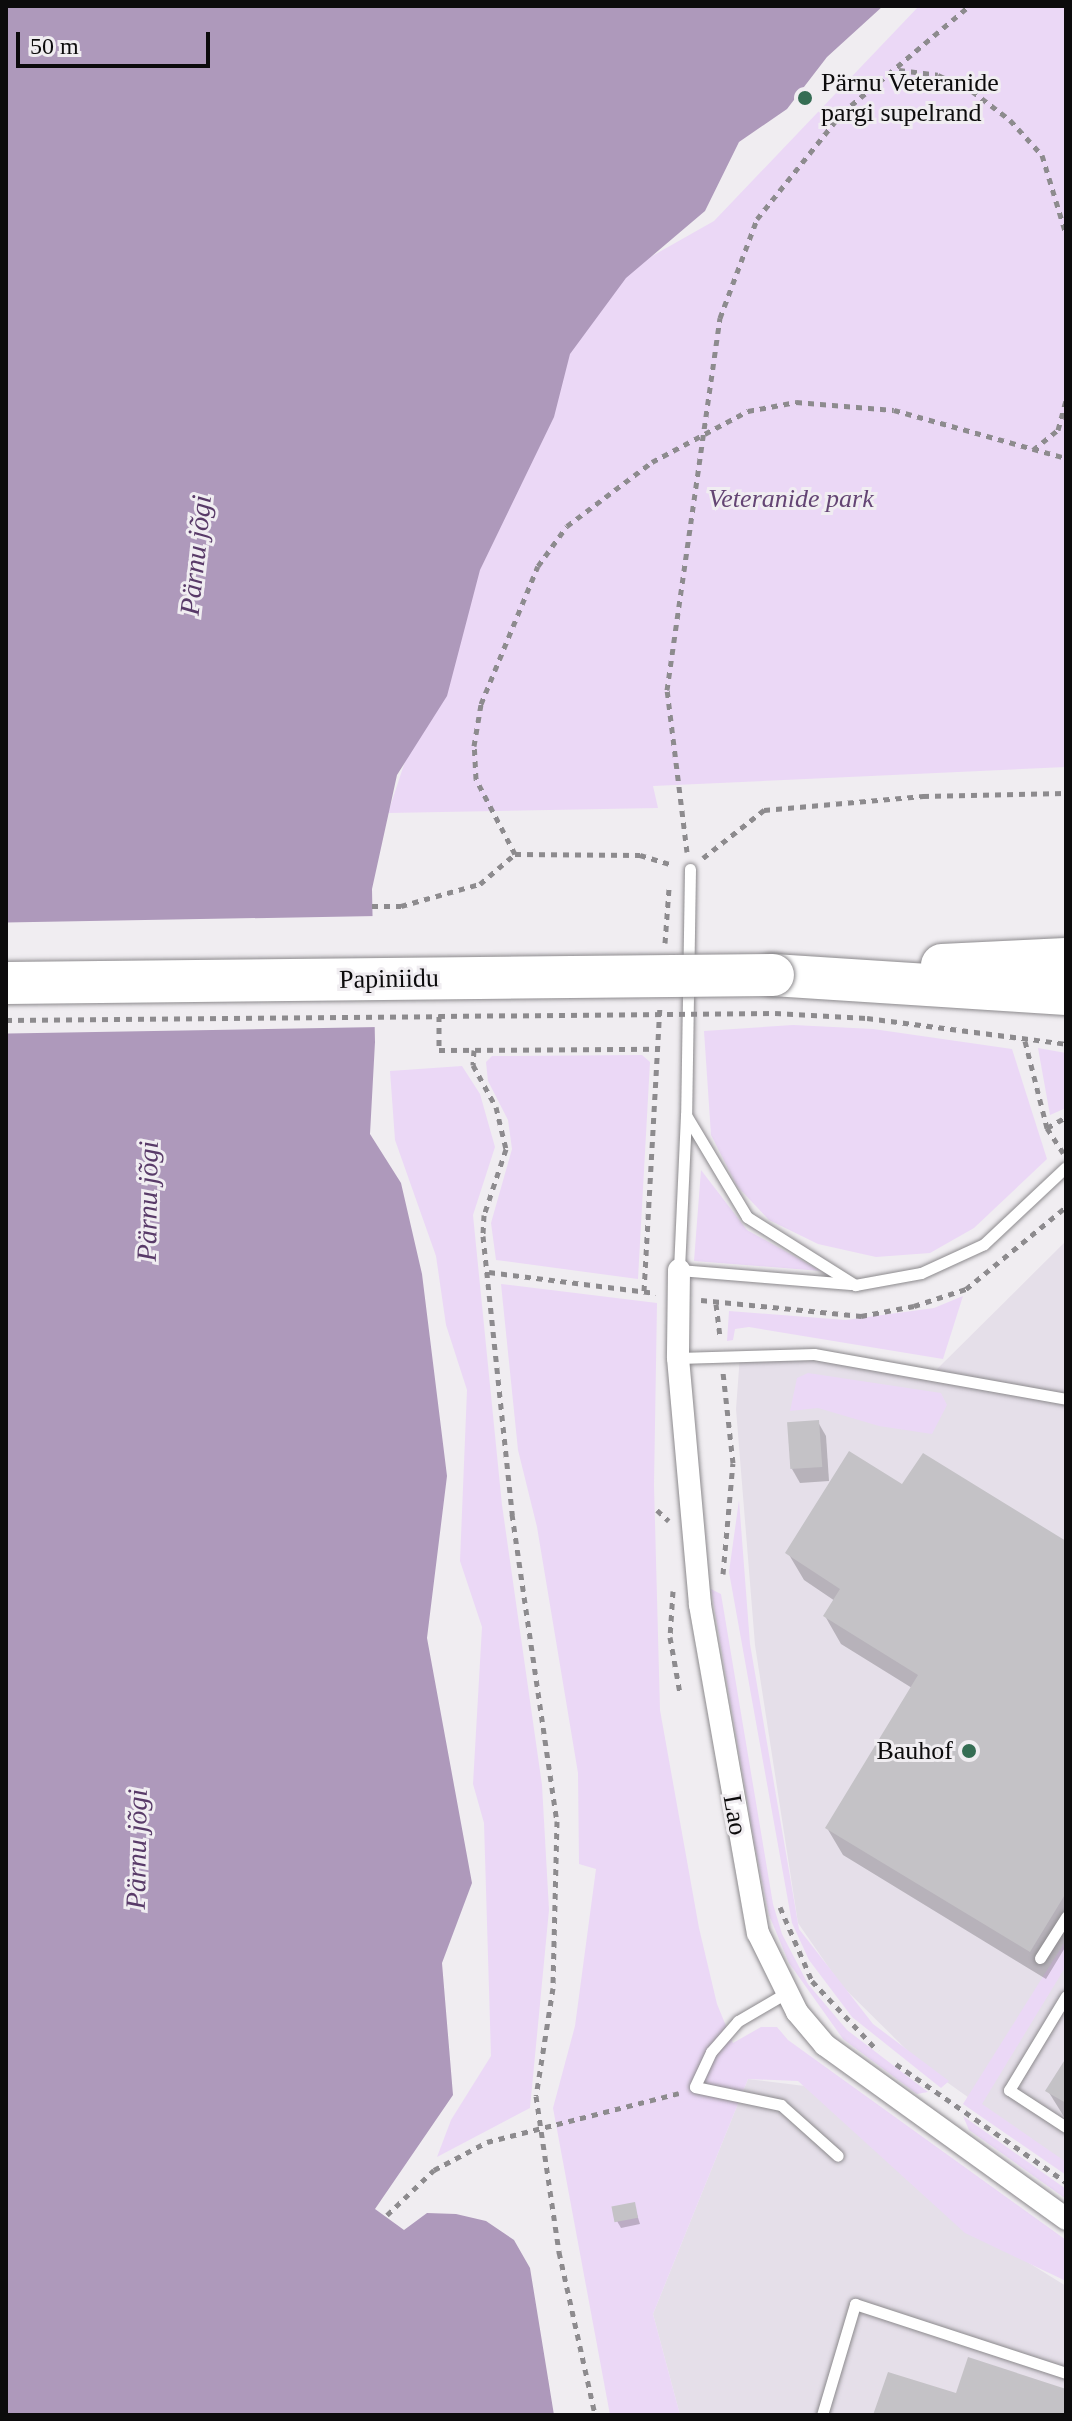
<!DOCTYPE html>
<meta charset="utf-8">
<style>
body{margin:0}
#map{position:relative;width:1072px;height:2421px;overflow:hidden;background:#f0edf1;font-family:"Times New Roman",serif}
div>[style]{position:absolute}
.built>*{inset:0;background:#e5dfe9}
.green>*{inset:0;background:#ebd8f6}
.water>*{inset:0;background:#ae99bb}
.pier>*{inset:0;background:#f0edf1;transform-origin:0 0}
.shadow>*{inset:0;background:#0003}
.building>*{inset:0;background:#c4c2c6;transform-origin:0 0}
.path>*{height:5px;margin-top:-2.5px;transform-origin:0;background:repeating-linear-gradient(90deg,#8d8b8e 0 6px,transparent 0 12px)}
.roads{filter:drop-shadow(0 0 2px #8c8a8d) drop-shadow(0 0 2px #8c8a8d)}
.lane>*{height:11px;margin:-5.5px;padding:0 5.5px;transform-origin:5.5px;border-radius:5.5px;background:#fff}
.street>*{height:22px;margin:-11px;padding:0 11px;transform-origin:11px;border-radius:11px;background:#fff}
.highway>*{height:42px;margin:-21px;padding:0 21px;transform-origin:21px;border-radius:21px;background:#fff}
.path-bridge>*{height:5px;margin-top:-2.5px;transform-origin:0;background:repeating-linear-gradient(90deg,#8d8b8e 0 6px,transparent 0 12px)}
.bridges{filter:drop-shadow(0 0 2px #8c8a8d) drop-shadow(0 0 2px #8c8a8d)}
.highway-bridge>*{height:42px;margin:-21px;padding:0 21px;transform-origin:21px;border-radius:21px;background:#fff}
.dots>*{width:22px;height:22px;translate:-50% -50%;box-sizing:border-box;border:4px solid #f0edf1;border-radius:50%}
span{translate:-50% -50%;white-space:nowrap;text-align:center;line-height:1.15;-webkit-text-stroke:6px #f0edf1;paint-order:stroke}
.poi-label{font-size:26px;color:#0c0b0c}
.left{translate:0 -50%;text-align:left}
.right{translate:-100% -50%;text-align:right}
.park-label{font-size:26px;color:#644574;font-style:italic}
.street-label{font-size:26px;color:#0c0b0c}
.water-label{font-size:28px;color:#583a68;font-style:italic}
.frame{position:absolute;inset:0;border:8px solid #0c0b0c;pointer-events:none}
.scale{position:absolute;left:16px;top:32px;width:194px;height:36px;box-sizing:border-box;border:4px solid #0c0b0c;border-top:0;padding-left:10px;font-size:24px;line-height:28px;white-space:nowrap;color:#0c0b0c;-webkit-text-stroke:6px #f0edf1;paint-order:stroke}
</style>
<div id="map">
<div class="built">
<i style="clip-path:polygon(1066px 1241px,1066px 2167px,920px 2063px,841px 1985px,798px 1923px,755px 1645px,736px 1409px,740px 1355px,814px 1354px,931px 1375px)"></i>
<i style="clip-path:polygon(748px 2079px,813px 2087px,968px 2225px,1066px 2286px,1066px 2415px,680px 2415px,653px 2314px)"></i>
</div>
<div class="green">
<i style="clip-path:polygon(919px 6px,1066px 6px,1066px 767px,653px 786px,658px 808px,388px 813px,441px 652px,585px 294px,714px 221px)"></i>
<i style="clip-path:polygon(793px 1025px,873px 1029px,1012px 1049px,1047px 1159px,974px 1228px,930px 1253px,876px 1257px,818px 1244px,769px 1220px,737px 1186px,711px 1135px,704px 1031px)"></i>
<i style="clip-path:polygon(1038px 1048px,1066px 1053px,1066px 1108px,1050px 1115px)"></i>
<i style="clip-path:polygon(642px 1055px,650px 1062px,638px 1279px,496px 1260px,491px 1223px,512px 1149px,508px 1120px,488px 1081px,486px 1062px,492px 1056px)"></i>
<i style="clip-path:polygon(462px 1066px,480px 1094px,495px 1147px,473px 1215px,502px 1505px,542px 1785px,549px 1910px,530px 2108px,437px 2157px,451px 2120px,491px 2056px,484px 1823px,473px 1784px,482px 1627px,460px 1561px,467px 1390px,446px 1325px,436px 1256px,395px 1140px,390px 1071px)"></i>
<i style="clip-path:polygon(701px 1170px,747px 1230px,821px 1271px,694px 1261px)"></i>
<i style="clip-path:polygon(501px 1284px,657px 1303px,654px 1485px,660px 1710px,699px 1928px,717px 2004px,733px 2043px,761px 2027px,777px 2027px,788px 2040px,1066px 2240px,1066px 2281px,965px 2233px,798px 2081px,748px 2079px,653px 2314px,680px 2415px,610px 2415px,553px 2108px,575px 2026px,596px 1869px,579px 1864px,578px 1773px,537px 1527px,518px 1450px)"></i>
<i style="clip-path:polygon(963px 1296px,943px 1359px,749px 1327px,735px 1329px,733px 1340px,727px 1341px,729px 1311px,846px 1320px,934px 1308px)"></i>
<i style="clip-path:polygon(808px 1373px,941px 1393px,947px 1405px,932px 1434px,879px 1426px,818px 1408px,790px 1411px,797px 1378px)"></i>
<i style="clip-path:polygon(739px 1500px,750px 1644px,799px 1929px,873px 2024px,949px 2081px,941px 2088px,852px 2017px,809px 1960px,792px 1923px,729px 1572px)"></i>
<i style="clip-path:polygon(711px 1589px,721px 1594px,773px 1904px,782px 1934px,808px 1984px,847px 2030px,928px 2092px,917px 2094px,843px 2039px,789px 1963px,769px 1915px,755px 1846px)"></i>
<i style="clip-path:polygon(1066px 1940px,1066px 1966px,982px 2104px,1066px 2162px,1066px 2175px,963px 2104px)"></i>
<i style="clip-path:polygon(963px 2116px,1066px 2189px,1066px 2199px,969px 2130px)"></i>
</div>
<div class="water">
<i style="clip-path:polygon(6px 6px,883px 6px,827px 57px,787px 109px,739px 142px,705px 211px,626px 278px,570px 354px,554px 417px,480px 570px,447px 696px,397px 775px,372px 889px,375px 1042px,370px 1134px,401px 1183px,422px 1274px,447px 1476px,427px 1638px,472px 1883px,442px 1963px,453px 2095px,375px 2209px,404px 2230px,427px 2213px,456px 2214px,486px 2221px,514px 2240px,530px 2268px,554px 2415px,6px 2415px)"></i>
</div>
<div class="pier">
<i style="left:377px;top:916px;width:111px;height:371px;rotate:89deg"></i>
</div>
<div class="shadow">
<i style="clip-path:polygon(818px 1422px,826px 1436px,829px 1481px,800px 1483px,792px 1469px)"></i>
<i style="clip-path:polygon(902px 1486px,1066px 1543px,1066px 1946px,1046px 1979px,843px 1855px,827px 1828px,912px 1688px,841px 1644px,825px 1616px,835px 1601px,804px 1580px,788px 1553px)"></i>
<i style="clip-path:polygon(1066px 2062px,1066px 2120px,1048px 2091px)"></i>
<i style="clip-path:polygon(634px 2205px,640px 2224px,621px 2228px,617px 2221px)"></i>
</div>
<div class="building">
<i style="left:819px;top:1420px;width:47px;height:32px;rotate:86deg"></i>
<i style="clip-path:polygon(849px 1451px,902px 1484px,923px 1453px,1066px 1541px,1066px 1893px,1030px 1952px,825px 1828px,918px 1675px,823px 1616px,840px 1589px,785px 1553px)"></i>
<i style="clip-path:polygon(1066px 2058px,1066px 2103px,1045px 2091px)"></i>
<i style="left:635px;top:2202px;width:16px;height:24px;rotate:79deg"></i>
<i style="clip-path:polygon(968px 2357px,1066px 2389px,1066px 2415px,873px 2415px,888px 2372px,956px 2393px)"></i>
</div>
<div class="path">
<i style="left:899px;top:70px;width:39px;rotate:7deg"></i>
<i style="left:938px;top:75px;width:38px;rotate:25deg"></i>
<i style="left:972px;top:91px;width:48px;rotate:37.3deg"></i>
<i style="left:1010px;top:120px;width:47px;rotate:47.6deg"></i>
<i style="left:1042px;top:155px;width:83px;rotate:73.1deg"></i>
<i style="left:1033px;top:450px;width:32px;rotate:-39deg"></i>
<i style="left:1058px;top:430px;width:31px;rotate:-75deg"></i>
<i style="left:687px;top:852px;width:163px;rotate:-97deg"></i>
<i style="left:667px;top:690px;width:376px;rotate:-81.9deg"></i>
<i style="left:720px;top:318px;width:106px;rotate:-69.5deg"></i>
<i style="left:757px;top:219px;width:136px;rotate:-51.3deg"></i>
<i style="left:842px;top:113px;width:166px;rotate:-40.1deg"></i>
<i style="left:515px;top:854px;width:85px;rotate:-117.5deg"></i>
<i style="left:476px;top:779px;width:33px;rotate:-93deg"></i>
<i style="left:474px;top:746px;width:43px;rotate:-80.5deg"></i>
<i style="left:481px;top:704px;width:149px;rotate:-67.6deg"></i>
<i style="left:538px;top:566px;width:49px;rotate:-54.1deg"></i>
<i style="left:567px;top:526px;width:106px;rotate:-37deg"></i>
<i style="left:652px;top:462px;width:109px;rotate:-28deg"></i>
<i style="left:748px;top:411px;width:49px;rotate:-10.6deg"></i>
<i style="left:796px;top:402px;width:98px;rotate:4.7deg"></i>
<i style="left:894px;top:410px;width:179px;rotate:15.6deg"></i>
<i style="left:703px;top:858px;width:78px;rotate:-38.2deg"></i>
<i style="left:764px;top:810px;width:160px;rotate:-5deg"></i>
<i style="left:923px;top:796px;width:143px;rotate:-1.2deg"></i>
<i style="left:372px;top:906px;width:29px"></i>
<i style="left:401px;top:906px;width:82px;rotate:-15.6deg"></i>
<i style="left:480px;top:884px;width:46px;rotate:-40.6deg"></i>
<i style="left:515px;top:854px;width:125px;rotate:0.5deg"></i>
<i style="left:640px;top:855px;width:34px;rotate:17deg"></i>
<i style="left:665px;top:943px;width:54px;rotate:-85.8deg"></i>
<i style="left:775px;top:1013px;width:92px;rotate:3.1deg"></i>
<i style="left:867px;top:1018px;width:201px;rotate:7.4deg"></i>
<i style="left:6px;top:1020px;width:433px;rotate:-0.5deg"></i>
<i style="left:439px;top:1016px;width:34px;rotate:90deg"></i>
<i style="left:439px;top:1050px;width:218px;rotate:-0.3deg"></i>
<i style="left:1025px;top:1041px;width:90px;rotate:75.8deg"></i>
<i style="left:1047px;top:1128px;width:30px;rotate:57deg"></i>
<i style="left:474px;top:1050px;width:15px;rotate:94deg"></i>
<i style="left:473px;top:1065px;width:48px;rotate:61.3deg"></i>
<i style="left:496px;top:1107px;width:43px;rotate:76.6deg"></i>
<i style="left:506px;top:1149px;width:70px;rotate:108.4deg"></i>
<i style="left:484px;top:1215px;width:21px;rotate:93deg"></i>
<i style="left:483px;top:1236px;width:280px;rotate:84deg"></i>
<i style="left:512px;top:1514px;width:310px;rotate:81.7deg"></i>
<i style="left:557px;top:1821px;width:167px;rotate:91.4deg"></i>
<i style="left:553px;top:1988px;width:109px;rotate:98.9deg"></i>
<i style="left:536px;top:2096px;width:158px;rotate:81.6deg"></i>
<i style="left:559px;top:2252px;width:167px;rotate:77.5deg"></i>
<i style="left:1047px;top:1128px;width:22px;rotate:-30deg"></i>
<i style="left:489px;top:1272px;width:168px;rotate:7.2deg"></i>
<i style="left:644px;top:1291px;width:283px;rotate:-86.8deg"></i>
<i style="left:701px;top:1300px;width:161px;rotate:5.7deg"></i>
<i style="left:861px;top:1316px;width:54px;rotate:-10.7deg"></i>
<i style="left:914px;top:1306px;width:55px;rotate:-18.1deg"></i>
<i style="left:966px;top:1289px;width:129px;rotate:-39.4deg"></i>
<i style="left:716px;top:1304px;width:35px;rotate:83deg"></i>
<i style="left:657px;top:1510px;width:16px;rotate:43deg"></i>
<i style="left:723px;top:1574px;width:111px;rotate:-84.9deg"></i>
<i style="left:733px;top:1463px;width:91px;rotate:-96.3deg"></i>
<i style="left:673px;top:1591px;width:46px;rotate:93.7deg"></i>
<i style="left:670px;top:1637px;width:57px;rotate:79.9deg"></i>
<i style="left:780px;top:1907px;width:81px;rotate:66.6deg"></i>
<i style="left:812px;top:1981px;width:96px;rotate:46.7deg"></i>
<i style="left:896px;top:2064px;width:207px;rotate:34.8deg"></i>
<i style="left:387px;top:2215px;width:65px;rotate:-43.8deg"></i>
<i style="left:434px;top:2170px;width:60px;rotate:-27.8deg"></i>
<i style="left:487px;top:2142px;width:198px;rotate:-14.3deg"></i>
</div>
<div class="roads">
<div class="lane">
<i style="left:690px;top:869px;width:246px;rotate:90.9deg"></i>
<i style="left:686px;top:1115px;width:119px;rotate:59.1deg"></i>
<i style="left:747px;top:1217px;width:128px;rotate:32.2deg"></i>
<i style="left:855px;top:1285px;width:67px;rotate:-10.3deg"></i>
<i style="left:921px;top:1273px;width:69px;rotate:-24.7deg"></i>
<i style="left:984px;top:1244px;width:112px;rotate:-43.2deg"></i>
<i style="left:686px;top:1115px;width:155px;rotate:92.6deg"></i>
<i style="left:679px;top:1270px;width:172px;rotate:4.7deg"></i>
<i style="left:678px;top:1358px;width:136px;rotate:-1.7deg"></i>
<i style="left:814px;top:1354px;width:256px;rotate:10.1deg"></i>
<i style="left:1040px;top:1958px;width:49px;rotate:-57.6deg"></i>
<i style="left:786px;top:1993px;width:56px;rotate:149.7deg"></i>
<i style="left:738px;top:2021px;width:41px;rotate:131.1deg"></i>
<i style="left:711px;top:2052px;width:38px;rotate:115deg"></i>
<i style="left:695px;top:2087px;width:88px;rotate:11.8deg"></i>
<i style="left:781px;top:2105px;width:76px;rotate:41.8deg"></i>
<i style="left:1066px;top:1996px;width:110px;rotate:121.2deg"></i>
<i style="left:1009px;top:2090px;width:68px;rotate:33deg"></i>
<i style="left:822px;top:2415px;width:116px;rotate:-73.4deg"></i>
<i style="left:855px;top:2304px;width:222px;rotate:18.1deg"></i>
</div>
<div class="street">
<i style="left:679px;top:1270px;width:88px;rotate:90.7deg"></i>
<i style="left:678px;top:1358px;width:248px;rotate:84.9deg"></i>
<i style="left:700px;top:1605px;width:333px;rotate:80deg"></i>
<i style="left:758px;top:1933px;width:88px;rotate:63.7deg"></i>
<i style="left:797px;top:2012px;width:43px;rotate:49.7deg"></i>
<i style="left:825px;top:2045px;width:297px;rotate:35.8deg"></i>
</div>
<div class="highway">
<i style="left:942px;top:965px;width:124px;rotate:-2.8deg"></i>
<i style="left:773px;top:975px;width:294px;rotate:3.7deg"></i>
</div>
</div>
<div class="path-bridge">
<i style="left:439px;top:1016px;width:336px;rotate:-0.5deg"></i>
</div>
<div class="bridges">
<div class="highway-bridge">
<i style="left:6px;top:983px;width:767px;rotate:-0.6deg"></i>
</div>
</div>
<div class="dots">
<i style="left:805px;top:98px;background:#356d54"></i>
<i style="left:969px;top:1751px;background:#356d54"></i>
</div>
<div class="poi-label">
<span class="left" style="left:821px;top:98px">Pärnu Veteranide<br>pargi supelrand</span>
<span class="right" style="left:953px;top:1751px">Bauhof</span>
</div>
<div class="park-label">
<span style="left:791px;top:499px">Veteranide park</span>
</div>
<div class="street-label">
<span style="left:389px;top:979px;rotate:-1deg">Papiniidu</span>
<span style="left:735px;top:1815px;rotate:80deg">Lao</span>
</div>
<div class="water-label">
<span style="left:196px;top:555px;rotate:-84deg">Pärnu jõgi</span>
<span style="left:148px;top:1201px;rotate:-89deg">Pärnu jõgi</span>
<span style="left:137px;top:1849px;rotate:-89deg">Pärnu jõgi</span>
</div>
<div class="frame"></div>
<div class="scale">50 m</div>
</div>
